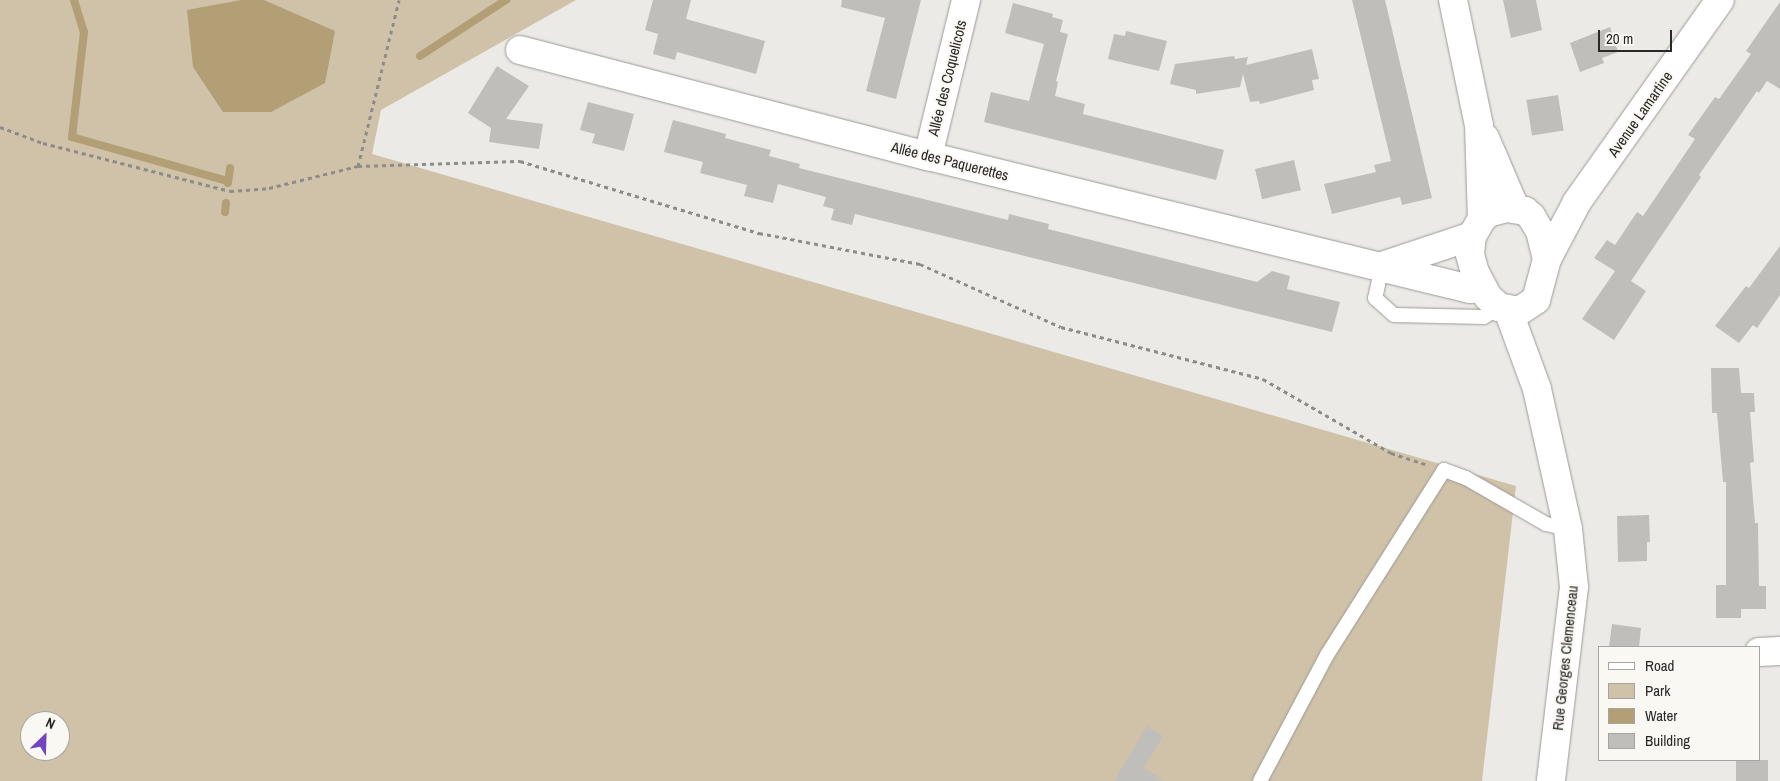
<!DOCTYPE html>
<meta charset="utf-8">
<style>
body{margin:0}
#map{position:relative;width:1780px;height:781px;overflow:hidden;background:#eceae6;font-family:"Archivo Narrow",sans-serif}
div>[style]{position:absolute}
.green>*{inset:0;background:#cfc2a8}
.water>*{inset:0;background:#b39f75}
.stream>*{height:8px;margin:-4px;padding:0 4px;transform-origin:4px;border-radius:4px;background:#b39f75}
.building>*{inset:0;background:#c0beba;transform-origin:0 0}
.path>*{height:3px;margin-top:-1.5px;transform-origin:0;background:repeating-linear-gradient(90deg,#8e8c89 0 4px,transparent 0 8px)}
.roads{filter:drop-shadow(0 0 1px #9b9a96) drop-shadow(0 0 1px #9b9a96)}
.service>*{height:14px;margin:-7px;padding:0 7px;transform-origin:7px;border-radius:7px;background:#fff}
.minor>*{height:28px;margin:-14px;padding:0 14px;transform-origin:14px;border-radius:14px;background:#fff}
.tertiary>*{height:28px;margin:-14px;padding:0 14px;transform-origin:14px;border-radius:14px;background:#fff}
span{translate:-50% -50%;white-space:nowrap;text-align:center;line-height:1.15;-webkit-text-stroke:4px #faf8f3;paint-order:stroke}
.street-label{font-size:15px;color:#292826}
.legend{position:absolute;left:1598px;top:646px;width:162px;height:115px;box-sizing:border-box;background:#faf8f3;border:1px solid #a6a5a1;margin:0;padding:6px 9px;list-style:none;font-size:15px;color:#292826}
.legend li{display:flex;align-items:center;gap:10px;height:25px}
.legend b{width:25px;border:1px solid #a6a5a1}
.north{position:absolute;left:20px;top:711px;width:50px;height:50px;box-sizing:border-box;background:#faf8f3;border:1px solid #a6a5a1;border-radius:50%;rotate:24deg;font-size:14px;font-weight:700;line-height:20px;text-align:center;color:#292826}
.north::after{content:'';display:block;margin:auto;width:18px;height:22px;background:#7145bd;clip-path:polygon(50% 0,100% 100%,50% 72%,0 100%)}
.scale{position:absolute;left:1598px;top:30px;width:74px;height:22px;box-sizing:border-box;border:2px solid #292826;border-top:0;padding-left:6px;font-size:15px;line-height:18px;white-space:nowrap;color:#292826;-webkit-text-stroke:4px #faf8f3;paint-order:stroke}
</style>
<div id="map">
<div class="green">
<i style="clip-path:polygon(evenodd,0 0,576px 0,381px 110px,372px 154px,1516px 486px,1482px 781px,0 781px,0 0,30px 721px,60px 721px,60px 751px,30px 751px,30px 721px)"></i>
</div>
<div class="water">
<i style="clip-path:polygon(241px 0,264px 0,335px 31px,325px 83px,271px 112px,223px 112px,193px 67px,187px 10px)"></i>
</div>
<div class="stream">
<i style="left:74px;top:0;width:34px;rotate:73deg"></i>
<i style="left:84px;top:32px;width:106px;rotate:96.5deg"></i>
<i style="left:72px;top:137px;width:162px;rotate:15.8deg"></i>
<i style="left:420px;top:56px;width:103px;rotate:-33.1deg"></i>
<i style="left:228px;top:183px;width:15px;rotate:-82deg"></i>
<i style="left:225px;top:212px;width:9px;rotate:-84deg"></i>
</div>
<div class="building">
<i style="clip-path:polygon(653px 0,691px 0,686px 19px,765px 41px,756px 74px,677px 52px,675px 60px,653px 54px,658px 34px,645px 30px)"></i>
<i style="clip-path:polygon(842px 0,921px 0,896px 99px,866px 91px,885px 18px,841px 7px)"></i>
<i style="clip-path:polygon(1352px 0,1385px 0,1432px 198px,1402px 205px,1400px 197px,1332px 214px,1324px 184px,1376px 172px,1374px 165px,1391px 161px)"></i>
<i style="clip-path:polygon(1503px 0,1536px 0,1542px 30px,1511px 38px)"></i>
<i style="clip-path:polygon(1780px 2px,1780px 89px,1767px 81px,1759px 93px,1757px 91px,1699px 175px,1701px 177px,1631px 281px,1646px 291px,1614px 340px,1582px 319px,1615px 271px,1594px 258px,1607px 240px,1615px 245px,1637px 212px,1643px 216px,1695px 139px,1688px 135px,1715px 97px,1719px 99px,1751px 54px,1746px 51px)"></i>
<i style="clip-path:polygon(1013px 3px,1053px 14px,1052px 17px,1063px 20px,1060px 32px,1068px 34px,1056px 81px,1058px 82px,1055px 96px,1085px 104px,1083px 114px,1224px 150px,1216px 180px,984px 122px,991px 92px,1029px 101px,1044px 44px,1005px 33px)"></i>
<i style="clip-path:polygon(1610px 27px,1618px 52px,1602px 58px,1604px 63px,1580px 72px,1570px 43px)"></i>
<i style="clip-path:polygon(1126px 31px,1167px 41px,1159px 71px,1108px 59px,1114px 34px,1125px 36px)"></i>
<i style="clip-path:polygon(1312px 49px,1319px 79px,1312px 80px,1314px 90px,1260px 104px,1259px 101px,1250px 102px,1243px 74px,1240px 87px,1196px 94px,1196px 90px,1170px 84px,1175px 64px,1234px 56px,1235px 59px,1248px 57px,1246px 65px)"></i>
<i style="clip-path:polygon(497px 66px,529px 86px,506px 119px,543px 124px,539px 149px,489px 142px,491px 128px,468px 113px)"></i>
<i style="left:1558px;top:95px;width:36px;height:32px;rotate:81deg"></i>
<i style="clip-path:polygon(588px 102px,634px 114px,624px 151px,592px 143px,595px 134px,580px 130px)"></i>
<i style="clip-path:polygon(673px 120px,726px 134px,725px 138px,771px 150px,769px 156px,800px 164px,799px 168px,1008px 220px,1009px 214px,1049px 224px,1048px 229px,1257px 282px,1272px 271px,1290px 276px,1287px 289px,1340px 302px,1332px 332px,855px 214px,852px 225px,831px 220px,834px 209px,823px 206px,826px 197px,778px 184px,773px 203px,744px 196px,747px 185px,700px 173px,703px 162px,664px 152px)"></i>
<i style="left:1294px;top:160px;width:31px;height:40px;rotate:77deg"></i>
<i style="clip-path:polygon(1780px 246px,1780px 295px,1757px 328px,1753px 325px,1739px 343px,1715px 326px,1746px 286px,1749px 288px)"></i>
<i style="clip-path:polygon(1711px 368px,1739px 368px,1741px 393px,1754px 393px,1755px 412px,1750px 412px,1754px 462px,1750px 463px,1755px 523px,1758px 523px,1759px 586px,1766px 586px,1766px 609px,1741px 609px,1741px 618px,1716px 618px,1716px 585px,1726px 585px,1726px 482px,1723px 482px,1717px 413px,1712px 413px)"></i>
<i style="clip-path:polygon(1649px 515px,1650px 542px,1647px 542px,1647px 561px,1618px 562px,1617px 516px)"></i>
<i style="clip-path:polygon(1612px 624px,1641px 628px,1639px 647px,1609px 647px)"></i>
<i style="clip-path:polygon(1147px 726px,1163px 736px,1144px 768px,1164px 781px,1114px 781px)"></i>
<i style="left:1736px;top:760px;width:32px;height:21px"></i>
</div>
<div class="path">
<i style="left:0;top:127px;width:46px;rotate:20.4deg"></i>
<i style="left:43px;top:143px;width:193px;rotate:14.4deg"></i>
<i style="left:230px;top:191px;width:39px;rotate:-4deg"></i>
<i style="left:269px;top:188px;width:92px;rotate:-13.9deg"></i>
<i style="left:358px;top:166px;width:162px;rotate:-1.8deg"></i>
<i style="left:520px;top:161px;width:250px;rotate:16.8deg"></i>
<i style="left:759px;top:233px;width:164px;rotate:10.9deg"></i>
<i style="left:920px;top:264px;width:154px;rotate:24.1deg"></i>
<i style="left:1061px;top:327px;width:209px;rotate:14.4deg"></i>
<i style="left:1263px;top:379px;width:148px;rotate:30deg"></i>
<i style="left:1391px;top:453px;width:36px;rotate:18deg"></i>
<i style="left:358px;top:166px;width:171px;rotate:-76.1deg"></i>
</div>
<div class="roads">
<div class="service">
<i style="left:1382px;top:266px;width:33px;rotate:102deg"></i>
<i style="left:1375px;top:298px;width:25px;rotate:42deg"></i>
<i style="left:1394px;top:315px;width:90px;rotate:1.3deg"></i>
<i style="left:1484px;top:317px;width:18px;rotate:-34deg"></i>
<i style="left:1260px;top:781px;width:143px;rotate:-62deg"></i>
<i style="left:1327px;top:655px;width:219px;rotate:-57.7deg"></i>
<i style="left:1444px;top:470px;width:23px;rotate:20deg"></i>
<i style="left:1466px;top:478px;width:92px;rotate:29.9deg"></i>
<i style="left:1546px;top:524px;width:23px;rotate:13deg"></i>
</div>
<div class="minor">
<i style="left:520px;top:50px;width:422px;rotate:14.6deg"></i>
<i style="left:928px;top:156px;width:558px;rotate:13.79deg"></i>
<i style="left:1470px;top:289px;width:11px;rotate:-5deg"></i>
<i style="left:928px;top:156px;width:161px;rotate:-76.3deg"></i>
<i style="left:1547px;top:259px;width:64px;rotate:-62.2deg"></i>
<i style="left:1577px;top:202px;width:247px;rotate:-54.7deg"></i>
<i style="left:1382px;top:266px;width:95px;rotate:-18.4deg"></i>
<i style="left:1759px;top:652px;width:21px;rotate:-3deg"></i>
</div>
<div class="tertiary">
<i style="left:1453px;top:0;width:128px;rotate:78.3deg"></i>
<i style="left:1479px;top:125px;width:94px;rotate:88.2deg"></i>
<i style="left:1485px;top:138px;width:76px;rotate:66.8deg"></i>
<i style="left:1507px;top:208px;width:18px;rotate:9deg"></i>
<i style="left:1525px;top:211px;width:8px;rotate:40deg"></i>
<i style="left:1531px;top:216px;width:17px;rotate:59deg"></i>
<i style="left:1540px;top:231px;width:29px;rotate:76deg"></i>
<i style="left:1547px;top:259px;width:42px;rotate:105deg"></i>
<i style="left:1536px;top:300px;width:20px;rotate:147deg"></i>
<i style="left:1519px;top:311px;width:20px;rotate:-169deg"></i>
<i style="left:1499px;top:307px;width:15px;rotate:-138deg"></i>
<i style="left:1488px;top:297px;width:27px;rotate:-118deg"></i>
<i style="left:1475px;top:273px;width:20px;rotate:-105deg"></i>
<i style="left:1470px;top:254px;width:18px;rotate:-84deg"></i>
<i style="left:1472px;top:236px;width:20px;rotate:-60deg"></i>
<i style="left:1482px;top:219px;width:8px;rotate:-45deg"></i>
<i style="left:1488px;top:213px;width:20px;rotate:-15deg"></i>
<i style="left:1508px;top:310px;width:84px;rotate:69.8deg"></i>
<i style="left:1537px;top:389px;width:143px;rotate:77.5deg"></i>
<i style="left:1568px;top:529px;width:58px;rotate:84.1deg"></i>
<i style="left:1574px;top:587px;width:195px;rotate:96.8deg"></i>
</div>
</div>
<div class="street-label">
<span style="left:947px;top:78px;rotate:-76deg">Allée des Coquelicots</span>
<span style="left:1640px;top:114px;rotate:-55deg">Avenue Lamartine</span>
<span style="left:950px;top:161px;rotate:14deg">Allée des Paquerettes</span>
<span style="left:1565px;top:658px;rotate:-84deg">Rue Georges Clemenceau</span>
</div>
<ul class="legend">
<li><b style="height:6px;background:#fff"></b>Road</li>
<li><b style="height:14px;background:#cfc2a8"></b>Park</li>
<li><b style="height:14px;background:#b39f75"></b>Water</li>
<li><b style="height:14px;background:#c0beba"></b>Building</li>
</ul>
<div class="north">N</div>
<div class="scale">20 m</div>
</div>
